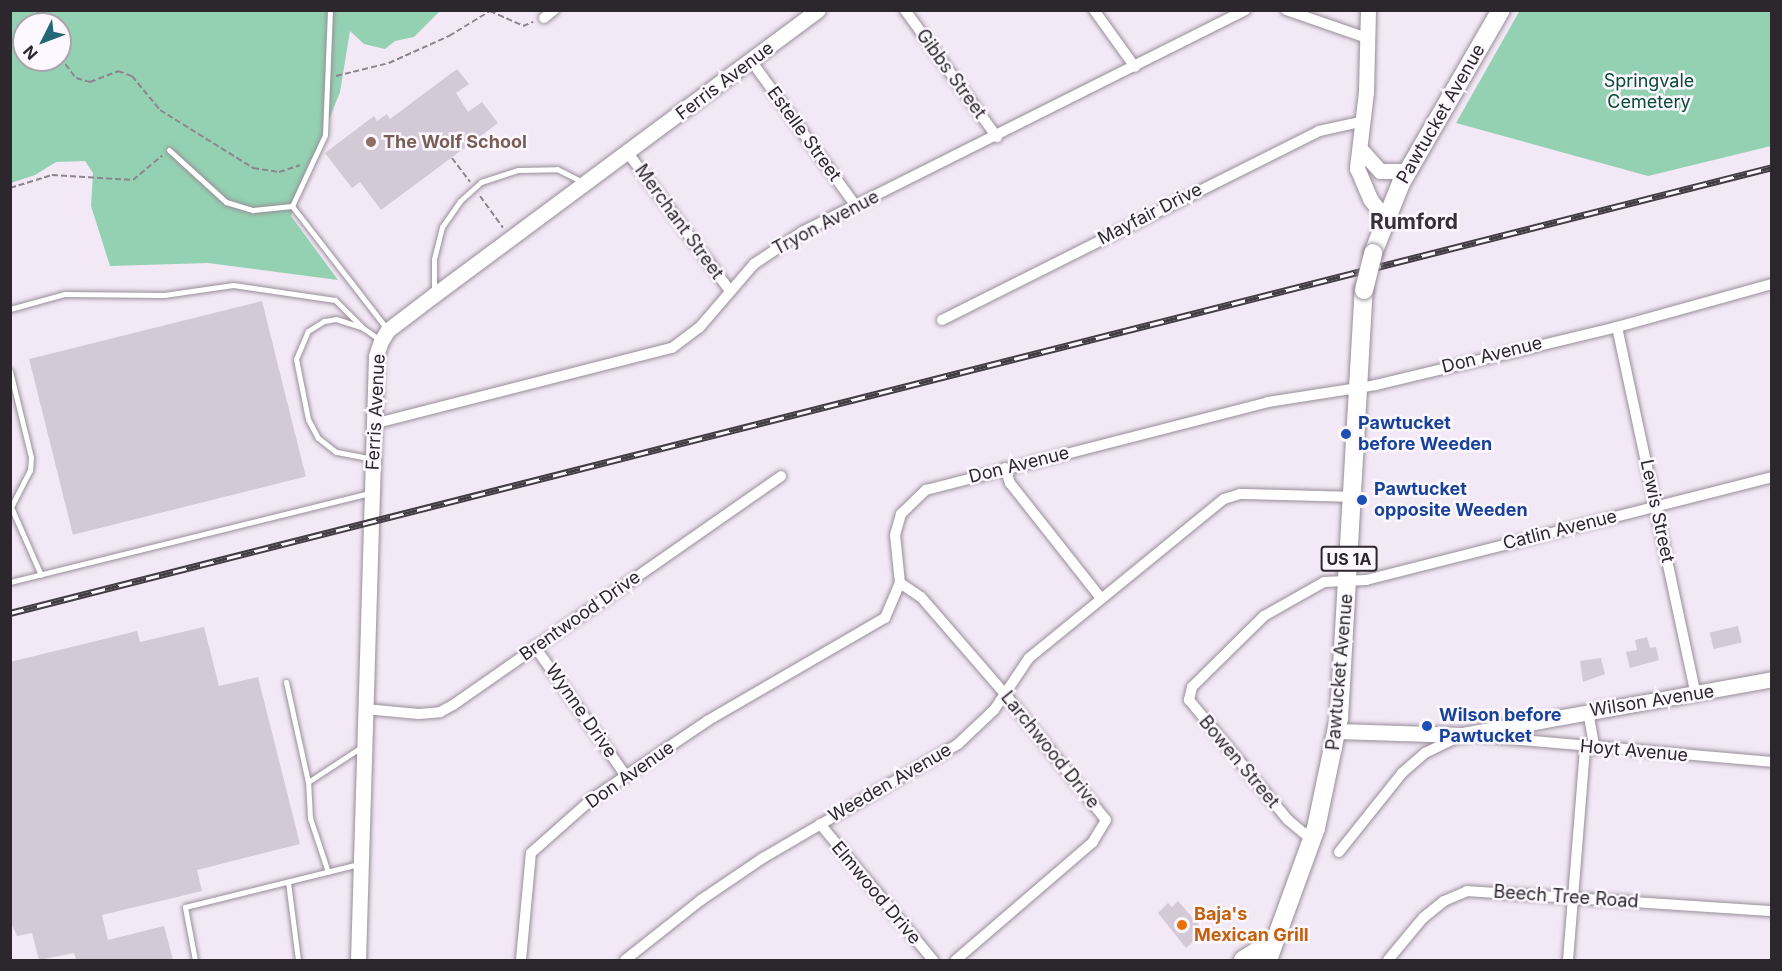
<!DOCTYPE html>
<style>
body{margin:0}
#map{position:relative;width:1782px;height:971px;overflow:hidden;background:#f3e8f5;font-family:Inter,sans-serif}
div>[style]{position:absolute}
.green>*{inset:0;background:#94d1b2}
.building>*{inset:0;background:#d4c9d6;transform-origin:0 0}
.path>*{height:2px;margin-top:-1px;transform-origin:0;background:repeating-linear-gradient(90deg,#8d858e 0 6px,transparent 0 9px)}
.roads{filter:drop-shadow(0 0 2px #978e99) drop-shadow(0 0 2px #978e99)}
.lane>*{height:5px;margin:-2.5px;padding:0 2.5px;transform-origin:2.5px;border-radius:2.5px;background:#fff}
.street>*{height:10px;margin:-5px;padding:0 5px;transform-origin:5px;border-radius:5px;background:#fff}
.secondary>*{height:15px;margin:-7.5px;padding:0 7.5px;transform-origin:7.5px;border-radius:7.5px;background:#fff}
.primary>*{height:18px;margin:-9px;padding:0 9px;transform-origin:9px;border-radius:9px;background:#fff}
.rail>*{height:7px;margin-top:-3.5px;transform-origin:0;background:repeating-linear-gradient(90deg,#fdf7ff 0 14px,#413d43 0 28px);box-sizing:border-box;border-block:2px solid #413d43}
.bridges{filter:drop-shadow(0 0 2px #978e99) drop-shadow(0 0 2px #978e99)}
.primary-bridge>*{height:18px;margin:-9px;padding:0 9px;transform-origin:9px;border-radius:9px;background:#fff}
.dots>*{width:16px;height:16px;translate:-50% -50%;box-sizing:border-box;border:3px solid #fdf7ff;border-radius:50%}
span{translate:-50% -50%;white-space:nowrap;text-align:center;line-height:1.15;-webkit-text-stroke:5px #fdf7ff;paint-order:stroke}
.shield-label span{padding:2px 4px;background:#fdf7ff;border:2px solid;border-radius:4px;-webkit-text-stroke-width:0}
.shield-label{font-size:16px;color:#2b272c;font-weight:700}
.street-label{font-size:18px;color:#2b272c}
.park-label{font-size:18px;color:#054c33}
.education-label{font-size:18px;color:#785e54;font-weight:700}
.left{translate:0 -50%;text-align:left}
.transit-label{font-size:18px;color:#164399;font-weight:700}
.food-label{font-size:18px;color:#c56008;font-weight:700}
.quarter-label{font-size:21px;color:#38303a;font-weight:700}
.frame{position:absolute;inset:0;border:12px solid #2b272c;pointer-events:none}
.north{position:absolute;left:12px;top:12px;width:60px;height:60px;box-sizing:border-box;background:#fdf7ff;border:2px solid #a9a4ab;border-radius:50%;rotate:228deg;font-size:16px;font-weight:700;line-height:24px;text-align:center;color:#2b272c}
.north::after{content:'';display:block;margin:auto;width:21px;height:27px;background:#236778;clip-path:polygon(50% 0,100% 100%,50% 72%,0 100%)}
</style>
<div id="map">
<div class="green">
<i style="clip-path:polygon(1520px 10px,1771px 11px,1771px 146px,1648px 176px,1456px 123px)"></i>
<i style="clip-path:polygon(evenodd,11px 11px,440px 11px,414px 37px,395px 41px,385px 49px,364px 44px,350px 31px,340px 92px,291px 216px,338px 280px,208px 263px,110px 266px,91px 206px,93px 173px,85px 161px,56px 162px,35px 175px,11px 183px,11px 11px,24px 24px,60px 24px,60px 60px,24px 60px,24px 24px)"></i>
</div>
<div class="building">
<i style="clip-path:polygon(457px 69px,469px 84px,456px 93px,468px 112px,482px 102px,498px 123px,381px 210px,360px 182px,352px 188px,325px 153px,374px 116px,377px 121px,387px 114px,390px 119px)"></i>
<i style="left:262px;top:301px;width:181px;height:240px;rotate:76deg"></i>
<i style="left:1738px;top:626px;width:17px;height:29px;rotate:77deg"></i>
<i style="clip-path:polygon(204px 627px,219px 686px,258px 677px,300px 844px,197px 870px,202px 891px,102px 915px,108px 940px,164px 926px,173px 960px,76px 960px,74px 953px,39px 960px,32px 933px,17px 936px,10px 921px,10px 662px,137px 631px,140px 642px)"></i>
<i style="clip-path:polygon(1647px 637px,1650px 648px,1656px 647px,1659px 660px,1630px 668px,1626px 652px,1637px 650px,1635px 640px)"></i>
<i style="clip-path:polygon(1601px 658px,1605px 674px,1583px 682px,1580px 661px)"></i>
<i style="clip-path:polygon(1178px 901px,1205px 932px,1186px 948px,1158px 913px,1168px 903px,1172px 907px)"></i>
</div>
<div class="path">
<i style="left:37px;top:10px;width:15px;rotate:74deg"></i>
<i style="left:60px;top:57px;width:26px;rotate:53deg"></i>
<i style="left:76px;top:78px;width:15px;rotate:16deg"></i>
<i style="left:90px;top:82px;width:30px;rotate:-21deg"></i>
<i style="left:118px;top:71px;width:15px;rotate:20deg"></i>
<i style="left:132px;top:76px;width:44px;rotate:50.5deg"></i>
<i style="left:160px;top:110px;width:110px;rotate:31.9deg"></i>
<i style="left:253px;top:168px;width:26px;rotate:9deg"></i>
<i style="left:279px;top:172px;width:22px;rotate:-18deg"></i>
<i style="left:336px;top:76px;width:55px;rotate:-13.8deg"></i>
<i style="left:389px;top:63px;width:66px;rotate:-24.2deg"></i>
<i style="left:449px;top:36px;width:48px;rotate:-31.4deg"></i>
<i style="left:490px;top:11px;width:36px;rotate:24deg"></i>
<i style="left:523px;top:26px;width:11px;rotate:-22deg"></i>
<i style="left:452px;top:158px;width:30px;rotate:53deg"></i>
<i style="left:10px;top:188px;width:44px;rotate:-17.2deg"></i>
<i style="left:52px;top:175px;width:81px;rotate:3.5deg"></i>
<i style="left:133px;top:180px;width:38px;rotate:-40deg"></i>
<i style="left:480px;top:196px;width:39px;rotate:54deg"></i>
</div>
<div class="roads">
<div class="lane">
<i style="left:330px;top:10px;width:125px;rotate:92.3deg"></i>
<i style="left:325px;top:135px;width:78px;rotate:114.9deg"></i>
<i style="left:292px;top:206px;width:155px;rotate:52.3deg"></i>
<i style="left:169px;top:150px;width:77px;rotate:42.4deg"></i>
<i style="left:226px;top:202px;width:28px;rotate:17deg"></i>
<i style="left:253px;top:210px;width:39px;rotate:-6deg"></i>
<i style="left:434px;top:292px;width:33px;rotate:-90deg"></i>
<i style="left:434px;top:259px;width:33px;rotate:-76deg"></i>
<i style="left:442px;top:227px;width:32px;rotate:-55deg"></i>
<i style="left:460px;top:201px;width:28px;rotate:-42deg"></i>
<i style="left:481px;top:182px;width:39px;rotate:-18deg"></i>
<i style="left:518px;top:170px;width:39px;rotate:-1deg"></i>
<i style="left:557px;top:169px;width:27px;rotate:27deg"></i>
<i style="left:10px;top:309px;width:57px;rotate:-15.3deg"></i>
<i style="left:65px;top:294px;width:99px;rotate:0.6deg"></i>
<i style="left:164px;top:295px;width:70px;rotate:-8.2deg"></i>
<i style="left:233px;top:285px;width:103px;rotate:8.4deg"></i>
<i style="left:335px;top:300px;width:40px;rotate:45deg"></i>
<i style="left:10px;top:371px;width:89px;rotate:76.3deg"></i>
<i style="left:31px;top:457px;width:13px;rotate:94deg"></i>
<i style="left:30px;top:470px;width:42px;rotate:117.2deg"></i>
<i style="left:11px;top:507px;width:74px;rotate:66.2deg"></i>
<i style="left:373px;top:459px;width:38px;rotate:-169deg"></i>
<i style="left:336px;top:452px;width:23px;rotate:-142deg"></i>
<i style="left:318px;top:438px;width:21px;rotate:-118deg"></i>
<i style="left:308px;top:419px;width:61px;rotate:-101.3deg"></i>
<i style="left:296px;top:359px;width:30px;rotate:-67deg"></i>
<i style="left:308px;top:331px;width:19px;rotate:-32deg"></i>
<i style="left:324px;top:321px;width:12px;rotate:-9deg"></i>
<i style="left:336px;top:319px;width:28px;rotate:18deg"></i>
<i style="left:363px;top:328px;width:21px;rotate:35deg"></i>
<i style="left:10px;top:582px;width:371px;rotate:-13.9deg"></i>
<i style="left:286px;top:682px;width:102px;rotate:77.6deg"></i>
<i style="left:328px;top:872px;width:57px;rotate:-108.4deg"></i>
<i style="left:310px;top:818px;width:36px;rotate:-93deg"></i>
<i style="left:308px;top:782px;width:66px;rotate:-33.2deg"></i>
<i style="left:288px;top:882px;width:79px;rotate:82.7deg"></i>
<i style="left:195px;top:960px;width:54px;rotate:-100.7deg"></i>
<i style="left:185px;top:907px;width:179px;rotate:-13.9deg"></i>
</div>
<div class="street">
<i style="left:905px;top:10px;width:157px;rotate:54.1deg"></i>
<i style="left:1094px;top:10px;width:70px;rotate:54.3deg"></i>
<i style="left:1286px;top:10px;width:86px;rotate:19.1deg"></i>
<i style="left:544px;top:18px;width:13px;rotate:-39deg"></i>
<i style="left:752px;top:62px;width:178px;rotate:54.2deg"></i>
<i style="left:628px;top:153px;width:172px;rotate:53.5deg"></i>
<i style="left:942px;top:320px;width:422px;rotate:-26.6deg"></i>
<i style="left:1319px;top:131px;width:46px;rotate:-12.5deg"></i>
<i style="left:1617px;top:327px;width:376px;rotate:77.9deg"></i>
<i style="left:377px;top:423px;width:304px;rotate:-14.3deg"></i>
<i style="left:672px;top:348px;width:34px;rotate:-37deg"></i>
<i style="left:699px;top:328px;width:84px;rotate:-49.3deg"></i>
<i style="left:754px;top:264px;width:58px;rotate:-33.7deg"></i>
<i style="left:802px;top:232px;width:496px;rotate:-26.6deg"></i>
<i style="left:1005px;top:468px;width:16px;rotate:72deg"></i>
<i style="left:1010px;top:483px;width:145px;rotate:51.7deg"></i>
<i style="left:900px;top:583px;width:25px;rotate:34deg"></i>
<i style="left:921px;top:597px;width:128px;rotate:49.1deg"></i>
<i style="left:1005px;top:694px;width:161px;rotate:51.3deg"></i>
<i style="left:1106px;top:820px;width:26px;rotate:121deg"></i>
<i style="left:1093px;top:842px;width:181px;rotate:139.3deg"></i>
<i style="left:535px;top:647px;width:158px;rotate:54.8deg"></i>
<i style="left:365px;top:709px;width:54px;rotate:5.3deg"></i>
<i style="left:419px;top:714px;width:21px;rotate:-5deg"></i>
<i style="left:440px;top:712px;width:15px;rotate:-28deg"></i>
<i style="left:453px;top:705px;width:400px;rotate:-34.9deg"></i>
<i style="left:1588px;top:711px;width:39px;rotate:80deg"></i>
<i style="left:1476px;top:736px;width:297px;rotate:5deg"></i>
<i style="left:820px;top:824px;width:177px;rotate:50.3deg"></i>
<i style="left:1312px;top:840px;width:31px;rotate:-140deg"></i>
<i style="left:1288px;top:820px;width:156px;rotate:-129.5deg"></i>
<i style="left:1189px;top:700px;width:13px;rotate:-77deg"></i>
<i style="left:1192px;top:687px;width:101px;rotate:-44.6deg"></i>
<i style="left:1264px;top:616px;width:69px;rotate:-29.5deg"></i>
<i style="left:1324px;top:582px;width:42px;rotate:-2.7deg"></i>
<i style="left:1366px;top:580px;width:419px;rotate:-14.2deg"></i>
<i style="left:1339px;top:852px;width:101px;rotate:-51.4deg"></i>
<i style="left:1402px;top:773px;width:30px;rotate:-41deg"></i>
<i style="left:1425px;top:753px;width:39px;rotate:-26deg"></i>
<i style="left:521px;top:960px;width:107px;rotate:-84.7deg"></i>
<i style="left:531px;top:853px;width:83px;rotate:-41.6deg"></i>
<i style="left:593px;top:798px;width:138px;rotate:-34deg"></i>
<i style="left:707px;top:721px;width:206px;rotate:-30.1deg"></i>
<i style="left:885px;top:618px;width:38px;rotate:-67deg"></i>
<i style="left:900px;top:583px;width:48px;rotate:-95.9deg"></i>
<i style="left:895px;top:535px;width:22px;rotate:-74deg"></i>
<i style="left:901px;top:514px;width:35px;rotate:-44deg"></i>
<i style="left:926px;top:490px;width:353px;rotate:-14.4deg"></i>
<i style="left:1268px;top:402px;width:109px;rotate:-8.9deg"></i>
<i style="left:1376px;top:385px;width:248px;rotate:-13.5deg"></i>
<i style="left:1617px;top:327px;width:161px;rotate:-15.5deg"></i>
<i style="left:625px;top:960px;width:97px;rotate:-38.3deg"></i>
<i style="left:701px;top:900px;width:75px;rotate:-34.1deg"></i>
<i style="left:763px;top:858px;width:226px;rotate:-30.3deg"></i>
<i style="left:958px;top:744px;width:50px;rotate:-43.4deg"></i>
<i style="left:994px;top:710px;width:63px;rotate:-56.1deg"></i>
<i style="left:1029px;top:658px;width:252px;rotate:-39.2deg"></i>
<i style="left:1224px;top:499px;width:17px;rotate:-17deg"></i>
<i style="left:1240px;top:494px;width:112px;rotate:1.5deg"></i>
<i style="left:1388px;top:960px;width:55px;rotate:-50.2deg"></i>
<i style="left:1423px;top:918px;width:27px;rotate:-39deg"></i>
<i style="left:1444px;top:901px;width:25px;rotate:-23deg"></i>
<i style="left:1467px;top:891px;width:306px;rotate:3.8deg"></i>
<i style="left:1568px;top:960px;width:213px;rotate:-85.4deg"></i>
</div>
<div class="secondary">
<i style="left:1368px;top:10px;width:82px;rotate:91.4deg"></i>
<i style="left:1366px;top:92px;width:77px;rotate:96.8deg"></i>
<i style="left:1357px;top:168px;width:34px;rotate:67deg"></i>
<i style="left:1370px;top:199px;width:24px;rotate:52deg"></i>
<i style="left:1362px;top:151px;width:27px;rotate:48deg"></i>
<i style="left:1380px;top:171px;width:27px"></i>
<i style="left:1337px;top:731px;width:125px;rotate:1.8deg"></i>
<i style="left:1462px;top:735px;width:315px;rotate:-10.2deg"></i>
<i style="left:358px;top:960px;width:604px;rotate:-88.29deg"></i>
<i style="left:376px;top:356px;width:16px;rotate:-72deg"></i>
<i style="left:381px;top:341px;width:13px;rotate:-58deg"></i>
<i style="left:388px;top:330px;width:58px;rotate:-37.3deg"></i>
<i style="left:434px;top:295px;width:478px;rotate:-36.6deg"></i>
</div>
<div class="primary">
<i style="left:1373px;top:253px;width:75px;rotate:-68.2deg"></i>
<i style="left:1401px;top:183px;width:200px;rotate:-60deg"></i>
<i style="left:1243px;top:960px;width:36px;rotate:-32deg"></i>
<i style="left:1268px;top:960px;width:140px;rotate:-70deg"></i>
<i style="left:1316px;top:828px;width:112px;rotate:-78.2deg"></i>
<i style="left:1339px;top:718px;width:429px;rotate:-86.7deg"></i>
</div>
</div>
<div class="rail">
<i style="left:10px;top:613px;width:1818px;rotate:-14.2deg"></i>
</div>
<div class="bridges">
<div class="primary-bridge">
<i style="left:1364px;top:290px;width:38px;rotate:-76deg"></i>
</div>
</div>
<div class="dots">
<i style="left:371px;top:142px;background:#8d6e63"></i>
<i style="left:1346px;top:434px;background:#1a4fb4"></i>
<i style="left:1362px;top:500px;background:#1a4fb4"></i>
<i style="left:1427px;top:726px;background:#1a4fb4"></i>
<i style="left:1182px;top:925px;background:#e8710a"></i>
</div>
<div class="shield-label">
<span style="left:1349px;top:559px">US 1A</span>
</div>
<div class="street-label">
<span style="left:951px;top:74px;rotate:54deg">Gibbs Street</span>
<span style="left:725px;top:81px;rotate:-37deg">Ferris Avenue</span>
<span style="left:1441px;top:114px;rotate:-60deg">Pawtucket Avenue</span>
<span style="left:804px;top:134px;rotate:54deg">Estelle Street</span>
<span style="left:1150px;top:214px;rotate:-27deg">Mayfair Drive</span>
<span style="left:679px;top:222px;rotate:54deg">Merchant Street</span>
<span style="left:826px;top:223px;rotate:-28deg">Tryon Avenue</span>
<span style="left:1492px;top:355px;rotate:-14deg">Don Avenue</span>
<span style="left:376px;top:412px;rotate:-87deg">Ferris Avenue</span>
<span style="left:1019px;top:465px;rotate:-14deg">Don Avenue</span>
<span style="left:1657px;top:511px;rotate:78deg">Lewis Street</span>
<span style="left:1560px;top:530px;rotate:-14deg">Catlin Avenue</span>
<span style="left:580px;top:616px;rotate:-35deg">Brentwood Drive</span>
<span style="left:1340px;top:672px;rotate:-85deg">Pawtucket Avenue</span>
<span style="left:1652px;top:701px;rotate:-9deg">Wilson Avenue</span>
<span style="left:581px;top:711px;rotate:55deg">Wynne Drive</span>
<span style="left:1050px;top:750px;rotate:51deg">Larchwood Drive</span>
<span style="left:1634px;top:751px;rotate:5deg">Hoyt Avenue</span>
<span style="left:1239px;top:762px;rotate:50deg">Bowen Street</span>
<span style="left:630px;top:775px;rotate:-35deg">Don Avenue</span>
<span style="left:890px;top:783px;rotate:-30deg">Weeden Avenue</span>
<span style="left:876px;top:893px;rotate:50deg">Elmwood Drive</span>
<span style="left:1566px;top:897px;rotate:4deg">Beech Tree Road</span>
</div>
<div class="park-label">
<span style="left:1649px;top:92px">Springvale<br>Cemetery</span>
</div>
<div class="education-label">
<span class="left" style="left:383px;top:142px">The Wolf School</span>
</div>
<div class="transit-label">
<span class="left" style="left:1358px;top:434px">Pawtucket<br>before Weeden</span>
<span class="left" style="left:1374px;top:500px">Pawtucket<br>opposite Weeden</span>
<span class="left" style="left:1439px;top:726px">Wilson before<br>Pawtucket</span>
</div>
<div class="food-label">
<span class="left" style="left:1194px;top:925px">Baja's<br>Mexican Grill</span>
</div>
<div class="quarter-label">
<span style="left:1414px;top:222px">Rumford</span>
</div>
<div class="frame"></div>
<div class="north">N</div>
</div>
